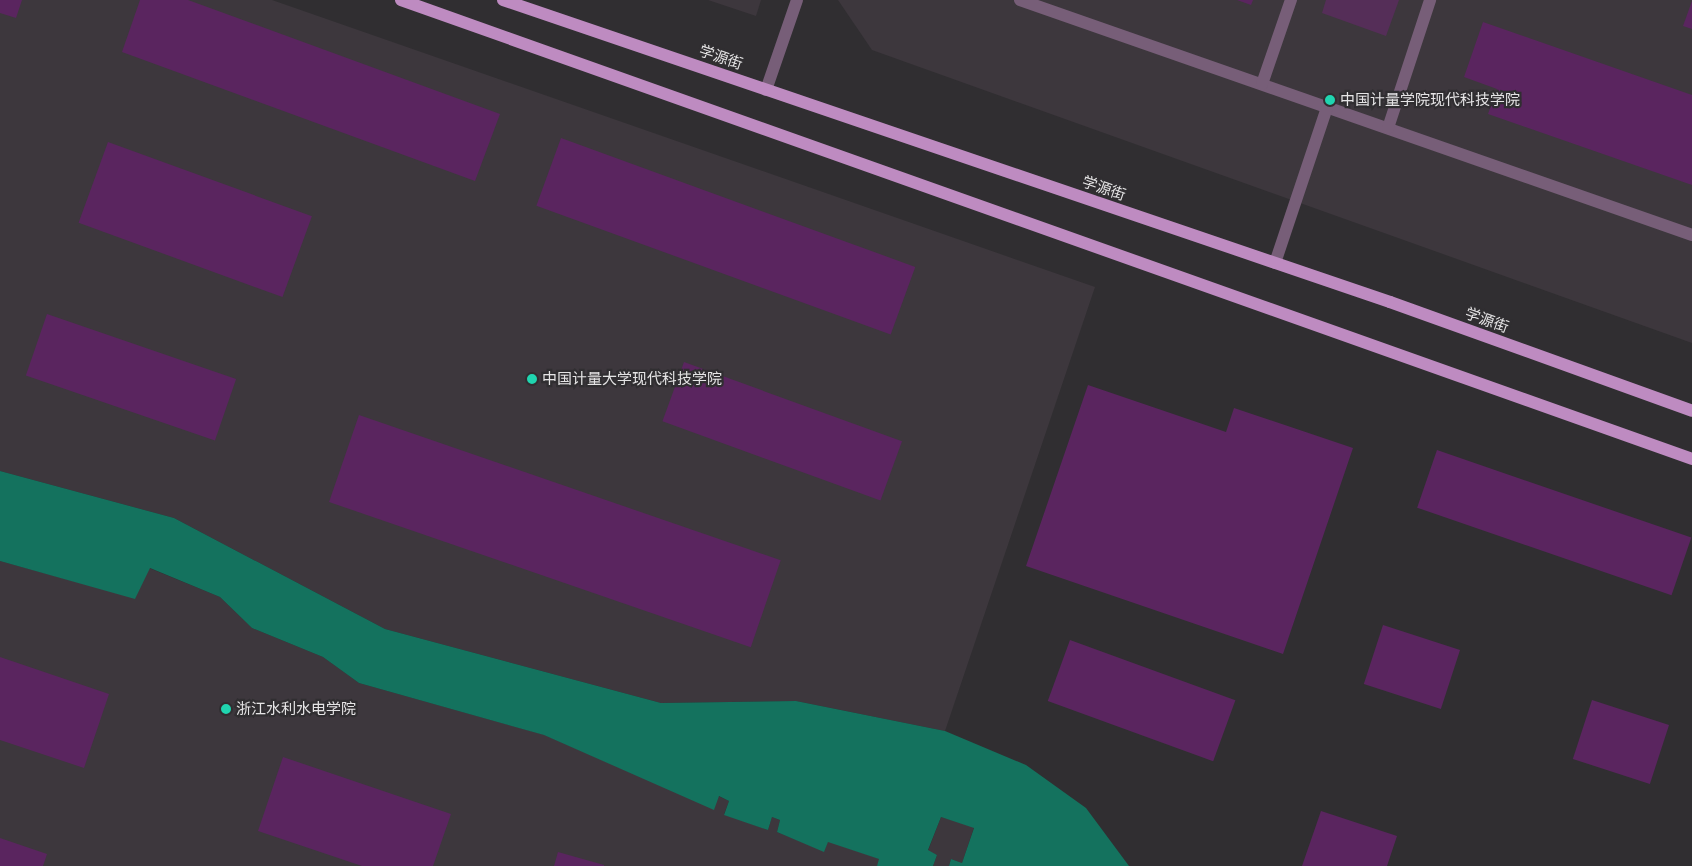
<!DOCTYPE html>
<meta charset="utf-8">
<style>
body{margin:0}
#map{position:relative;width:1692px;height:866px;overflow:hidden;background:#302e31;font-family:Merriweather,"Noto Sans SC",serif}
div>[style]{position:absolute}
.built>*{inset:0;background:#3d373d}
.green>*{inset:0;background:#552e58}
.water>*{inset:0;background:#14725e}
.building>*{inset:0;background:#5a255f;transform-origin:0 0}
.minor>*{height:12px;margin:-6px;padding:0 6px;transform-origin:6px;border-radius:6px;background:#775e78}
.major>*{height:12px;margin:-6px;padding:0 6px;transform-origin:6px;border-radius:6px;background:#be8bc1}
.dots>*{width:14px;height:14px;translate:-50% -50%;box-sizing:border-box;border:2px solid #302e31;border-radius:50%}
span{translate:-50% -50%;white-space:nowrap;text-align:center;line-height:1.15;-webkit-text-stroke:4.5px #302e31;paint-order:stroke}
.street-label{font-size:15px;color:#e5e4e5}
.poi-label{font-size:15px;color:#e5e4e5}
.left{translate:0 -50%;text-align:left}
</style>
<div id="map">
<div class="built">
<i style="clip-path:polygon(0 0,272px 0,1095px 287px,945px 731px,796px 701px,661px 703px,385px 629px,174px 518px,0 471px)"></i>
<i style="clip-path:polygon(708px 0,761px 0,756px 16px)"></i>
<i style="clip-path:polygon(838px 0,1692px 0,1692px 343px,872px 50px)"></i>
<i style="clip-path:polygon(0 561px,135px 598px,149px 568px,220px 597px,252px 628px,323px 657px,359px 683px,545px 735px,714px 809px,718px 796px,729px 801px,724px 814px,768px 830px,772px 817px,780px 820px,777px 832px,824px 851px,828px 841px,880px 859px,877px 866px,0 866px)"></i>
<i style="clip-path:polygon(941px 817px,974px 827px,962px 863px,951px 859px,949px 866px,933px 866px,937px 855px,928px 851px)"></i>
</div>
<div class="green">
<i style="clip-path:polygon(1326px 0,1399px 0,1386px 36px,1322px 13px)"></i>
</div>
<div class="water">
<i style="clip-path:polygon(0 471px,174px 518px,385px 629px,661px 703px,796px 701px,945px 731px,1026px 765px,1086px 808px,1129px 866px,949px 866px,951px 859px,962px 863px,974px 828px,941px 817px,928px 850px,937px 855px,933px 866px,877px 866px,879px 859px,828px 842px,824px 852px,777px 832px,780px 820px,772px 817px,768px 830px,724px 815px,729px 801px,719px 796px,714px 810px,544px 735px,359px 683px,323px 657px,252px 628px,220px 597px,150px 568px,135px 599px,0 561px)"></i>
</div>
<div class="building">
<i style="clip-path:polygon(0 0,22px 0,16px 18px,0 13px)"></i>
<i style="clip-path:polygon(140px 0,188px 0,500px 114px,475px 181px,122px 52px)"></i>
<i style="clip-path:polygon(1237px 0,1253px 0,1251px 5px)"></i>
<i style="clip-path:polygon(1692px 1px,1692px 29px,1683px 26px)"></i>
<i style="clip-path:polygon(1483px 22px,1692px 95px,1692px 185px,1488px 114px,1497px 89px,1464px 77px)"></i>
<i style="left:561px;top:138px;width:377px;height:72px;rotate:20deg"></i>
<i style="left:108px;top:142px;width:217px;height:86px;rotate:20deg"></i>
<i style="left:47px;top:314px;width:200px;height:65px;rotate:19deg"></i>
<i style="left:684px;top:362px;width:232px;height:63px;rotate:20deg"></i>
<i style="clip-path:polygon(1088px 385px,1226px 432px,1234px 408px,1353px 448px,1283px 654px,1026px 566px)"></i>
<i style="left:359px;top:415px;width:446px;height:92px;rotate:19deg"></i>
<i style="left:1437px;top:450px;width:269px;height:61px;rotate:19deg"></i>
<i style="left:1383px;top:625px;width:81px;height:62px;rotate:18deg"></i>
<i style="left:1070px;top:640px;width:176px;height:65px;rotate:20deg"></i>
<i style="clip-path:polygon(0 657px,109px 694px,84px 768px,0 740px)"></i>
<i style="left:1592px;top:700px;width:81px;height:62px;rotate:18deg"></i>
<i style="clip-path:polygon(283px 757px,451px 814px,433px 866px,362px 866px,258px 831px)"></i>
<i style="clip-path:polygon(1321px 811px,1397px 836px,1387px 866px,1302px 866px)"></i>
<i style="clip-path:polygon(0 838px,47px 854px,43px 866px,0 866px)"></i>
<i style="clip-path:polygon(558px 852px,604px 865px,604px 866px,554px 866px)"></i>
</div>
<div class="minor">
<i style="left:1020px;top:0;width:712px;rotate:19.27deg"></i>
<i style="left:1262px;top:84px;width:89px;rotate:-71deg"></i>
<i style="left:766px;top:90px;width:95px;rotate:-71deg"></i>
<i style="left:1388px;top:128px;width:135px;rotate:-71.8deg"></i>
<i style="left:1275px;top:263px;width:163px;rotate:-71.5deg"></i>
</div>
<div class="major">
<i style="left:401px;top:0;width:1370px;rotate:19.57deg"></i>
<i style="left:503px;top:0;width:937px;rotate:18.8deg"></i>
<i style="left:1390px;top:302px;width:321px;rotate:19.8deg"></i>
</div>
<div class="dots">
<i style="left:1330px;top:100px;background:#20d5b0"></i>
<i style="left:532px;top:379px;background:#20d5b0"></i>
<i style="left:226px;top:709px;background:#20d5b0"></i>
</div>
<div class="street-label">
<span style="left:721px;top:57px;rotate:19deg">学源街</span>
<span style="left:1104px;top:188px;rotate:19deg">学源街</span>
<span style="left:1487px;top:320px;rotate:20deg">学源街</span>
</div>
<div class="poi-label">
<span class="left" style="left:1340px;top:100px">中国计量学院现代科技学院</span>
<span class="left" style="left:542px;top:379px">中国计量大学现代科技学院</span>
<span class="left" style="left:236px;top:709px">浙江水利水电学院</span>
</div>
</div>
